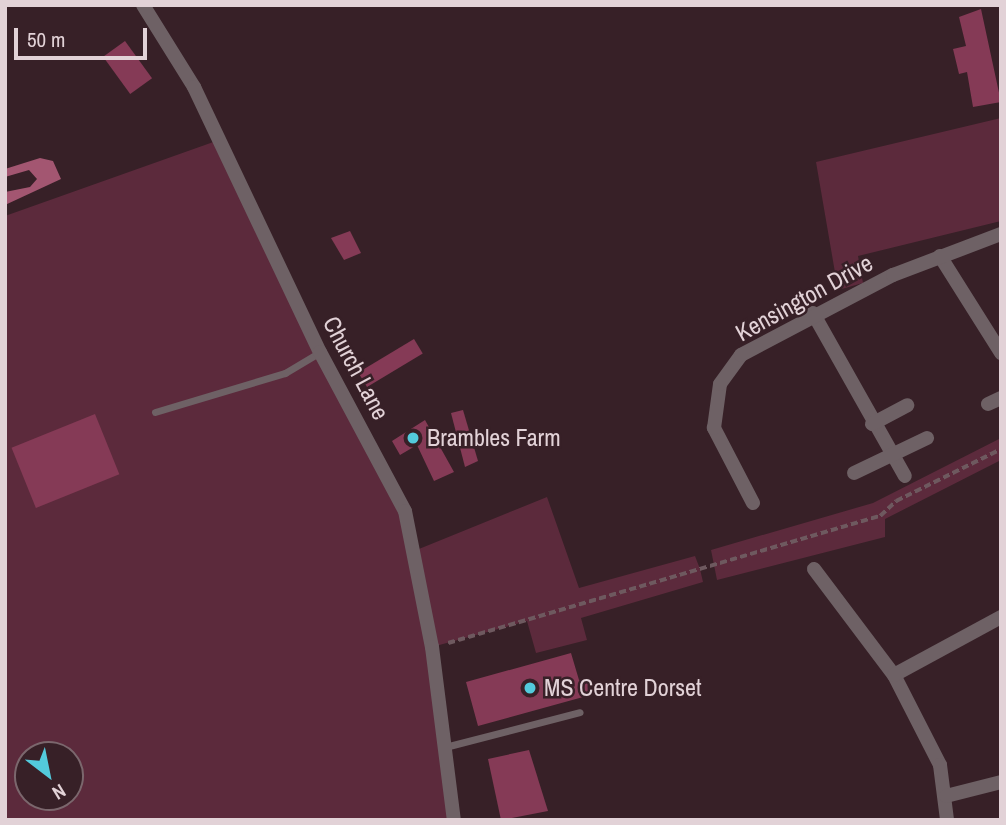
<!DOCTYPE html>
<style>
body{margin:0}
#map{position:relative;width:1006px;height:825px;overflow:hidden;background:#372027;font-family:"Archivo Narrow",sans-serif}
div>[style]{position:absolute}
.green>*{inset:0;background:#5c2a3c}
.water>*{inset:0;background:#a35671}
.building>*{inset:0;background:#853a56;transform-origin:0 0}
.path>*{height:3.5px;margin-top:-1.75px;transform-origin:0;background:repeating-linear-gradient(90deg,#6e595f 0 7px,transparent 0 10.5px)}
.service>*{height:7px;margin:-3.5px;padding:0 3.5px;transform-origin:3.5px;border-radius:3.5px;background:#6e6165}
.minor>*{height:14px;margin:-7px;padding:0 7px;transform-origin:7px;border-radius:7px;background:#6e6165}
.dots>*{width:19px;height:19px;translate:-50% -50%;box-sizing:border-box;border:4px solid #372027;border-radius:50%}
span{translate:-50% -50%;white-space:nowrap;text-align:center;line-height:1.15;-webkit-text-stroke:5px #372027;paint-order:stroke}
.street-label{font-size:24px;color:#e2d2d7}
.poi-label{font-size:24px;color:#e2d2d7}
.left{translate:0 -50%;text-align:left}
.frame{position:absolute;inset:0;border:7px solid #e2d2d7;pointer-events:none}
.north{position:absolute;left:14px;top:741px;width:70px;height:70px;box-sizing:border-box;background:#372027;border:2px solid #7b676d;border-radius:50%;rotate:148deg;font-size:19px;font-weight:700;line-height:28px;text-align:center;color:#e2d2d7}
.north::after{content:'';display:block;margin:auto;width:24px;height:32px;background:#53cadc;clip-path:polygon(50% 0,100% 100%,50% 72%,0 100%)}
.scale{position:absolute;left:14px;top:28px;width:133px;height:32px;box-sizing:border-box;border:4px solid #e2d2d7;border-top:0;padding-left:9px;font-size:21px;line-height:24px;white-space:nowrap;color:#e2d2d7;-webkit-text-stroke:5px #372027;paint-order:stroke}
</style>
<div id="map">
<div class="green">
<i style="clip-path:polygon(1001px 118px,1001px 221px,858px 256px,863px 283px,838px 290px,816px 162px)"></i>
<i style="clip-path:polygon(evenodd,219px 140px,383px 468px,414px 551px,547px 497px,579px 588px,695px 556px,700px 569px,703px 582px,581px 618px,587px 640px,536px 653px,527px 621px,432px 647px,454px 820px,5px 820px,5px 216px,219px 140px,28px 755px,70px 755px,70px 797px,28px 797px,28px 755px)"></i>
<i style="clip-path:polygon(1001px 438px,1001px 460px,885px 519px,885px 537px,717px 580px,711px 550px,873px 503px)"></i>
</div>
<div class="water">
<i style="clip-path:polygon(40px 158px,53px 161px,61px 179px,5px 205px,5px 192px,30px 187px,37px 179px,29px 170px,5px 177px,5px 169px)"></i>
</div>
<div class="building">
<i style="clip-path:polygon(981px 9px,1001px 102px,973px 107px,967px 72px,959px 74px,953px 49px,966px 46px,959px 17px)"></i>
<i style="left:125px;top:41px;width:46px;height:27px;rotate:54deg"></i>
<i style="clip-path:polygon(350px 231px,361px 253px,344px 260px,331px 238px)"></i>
<i style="left:414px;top:339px;width:17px;height:65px;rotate:59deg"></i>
<i style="clip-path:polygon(463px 410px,478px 461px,465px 467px,451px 413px)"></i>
<i style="left:95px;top:414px;width:65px;height:90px;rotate:68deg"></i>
<i style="clip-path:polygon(425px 420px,454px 472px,434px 481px,417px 445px,400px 455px,392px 441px)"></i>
<i style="clip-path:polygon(571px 653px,579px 680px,589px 678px,594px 694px,478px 726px,466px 682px)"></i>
<i style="clip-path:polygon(529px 750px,548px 811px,501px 820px,488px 759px)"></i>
</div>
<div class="path">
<i style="left:448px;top:643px;width:450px;rotate:-16.4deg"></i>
<i style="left:880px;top:516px;width:22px;rotate:-43deg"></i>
<i style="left:896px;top:501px;width:117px;rotate:-26.3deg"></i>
</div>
<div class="service">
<i style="left:155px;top:412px;width:136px;rotate:-16.7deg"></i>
<i style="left:285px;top:373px;width:41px;rotate:-31deg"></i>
<i style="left:445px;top:747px;width:139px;rotate:-14.5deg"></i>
</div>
<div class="minor">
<i style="left:143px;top:5px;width:97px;rotate:58.1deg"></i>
<i style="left:194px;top:87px;width:293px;rotate:64.6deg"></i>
<i style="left:320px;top:352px;width:180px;rotate:61.9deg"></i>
<i style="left:405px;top:511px;width:139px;rotate:78.8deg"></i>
<i style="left:432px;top:647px;width:174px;rotate:82.8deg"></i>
<i style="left:940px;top:256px;width:115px;rotate:57.8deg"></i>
<i style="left:813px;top:313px;width:187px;rotate:60.6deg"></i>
<i style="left:988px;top:404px;width:14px;rotate:-25deg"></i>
<i style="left:872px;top:424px;width:40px;rotate:-28deg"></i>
<i style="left:854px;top:473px;width:81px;rotate:-25.6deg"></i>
<i style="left:753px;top:503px;width:85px;rotate:-117.5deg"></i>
<i style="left:714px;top:428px;width:44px;rotate:-82.2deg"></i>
<i style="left:720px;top:384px;width:36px;rotate:-54deg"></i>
<i style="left:741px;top:355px;width:172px;rotate:-27.8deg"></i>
<i style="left:893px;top:275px;width:116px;rotate:-20.8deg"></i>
<i style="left:814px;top:569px;width:133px;rotate:53deg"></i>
<i style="left:894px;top:675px;width:101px;rotate:62.9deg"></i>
<i style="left:940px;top:765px;width:55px;rotate:82.7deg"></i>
<i style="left:894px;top:675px;width:122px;rotate:-28.5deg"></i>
<i style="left:946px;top:796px;width:57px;rotate:-14.3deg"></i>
</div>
<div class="dots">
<i style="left:413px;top:438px;background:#53cadc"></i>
<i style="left:530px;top:688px;background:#53cadc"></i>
</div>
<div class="street-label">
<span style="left:804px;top:298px;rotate:-29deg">Kensington Drive</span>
<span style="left:356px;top:368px;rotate:62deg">Church Lane</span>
</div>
<div class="poi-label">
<span class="left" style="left:427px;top:438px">Brambles Farm</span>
<span class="left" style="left:544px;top:688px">MS Centre Dorset</span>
</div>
<div class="frame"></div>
<div class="north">N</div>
<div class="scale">50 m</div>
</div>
